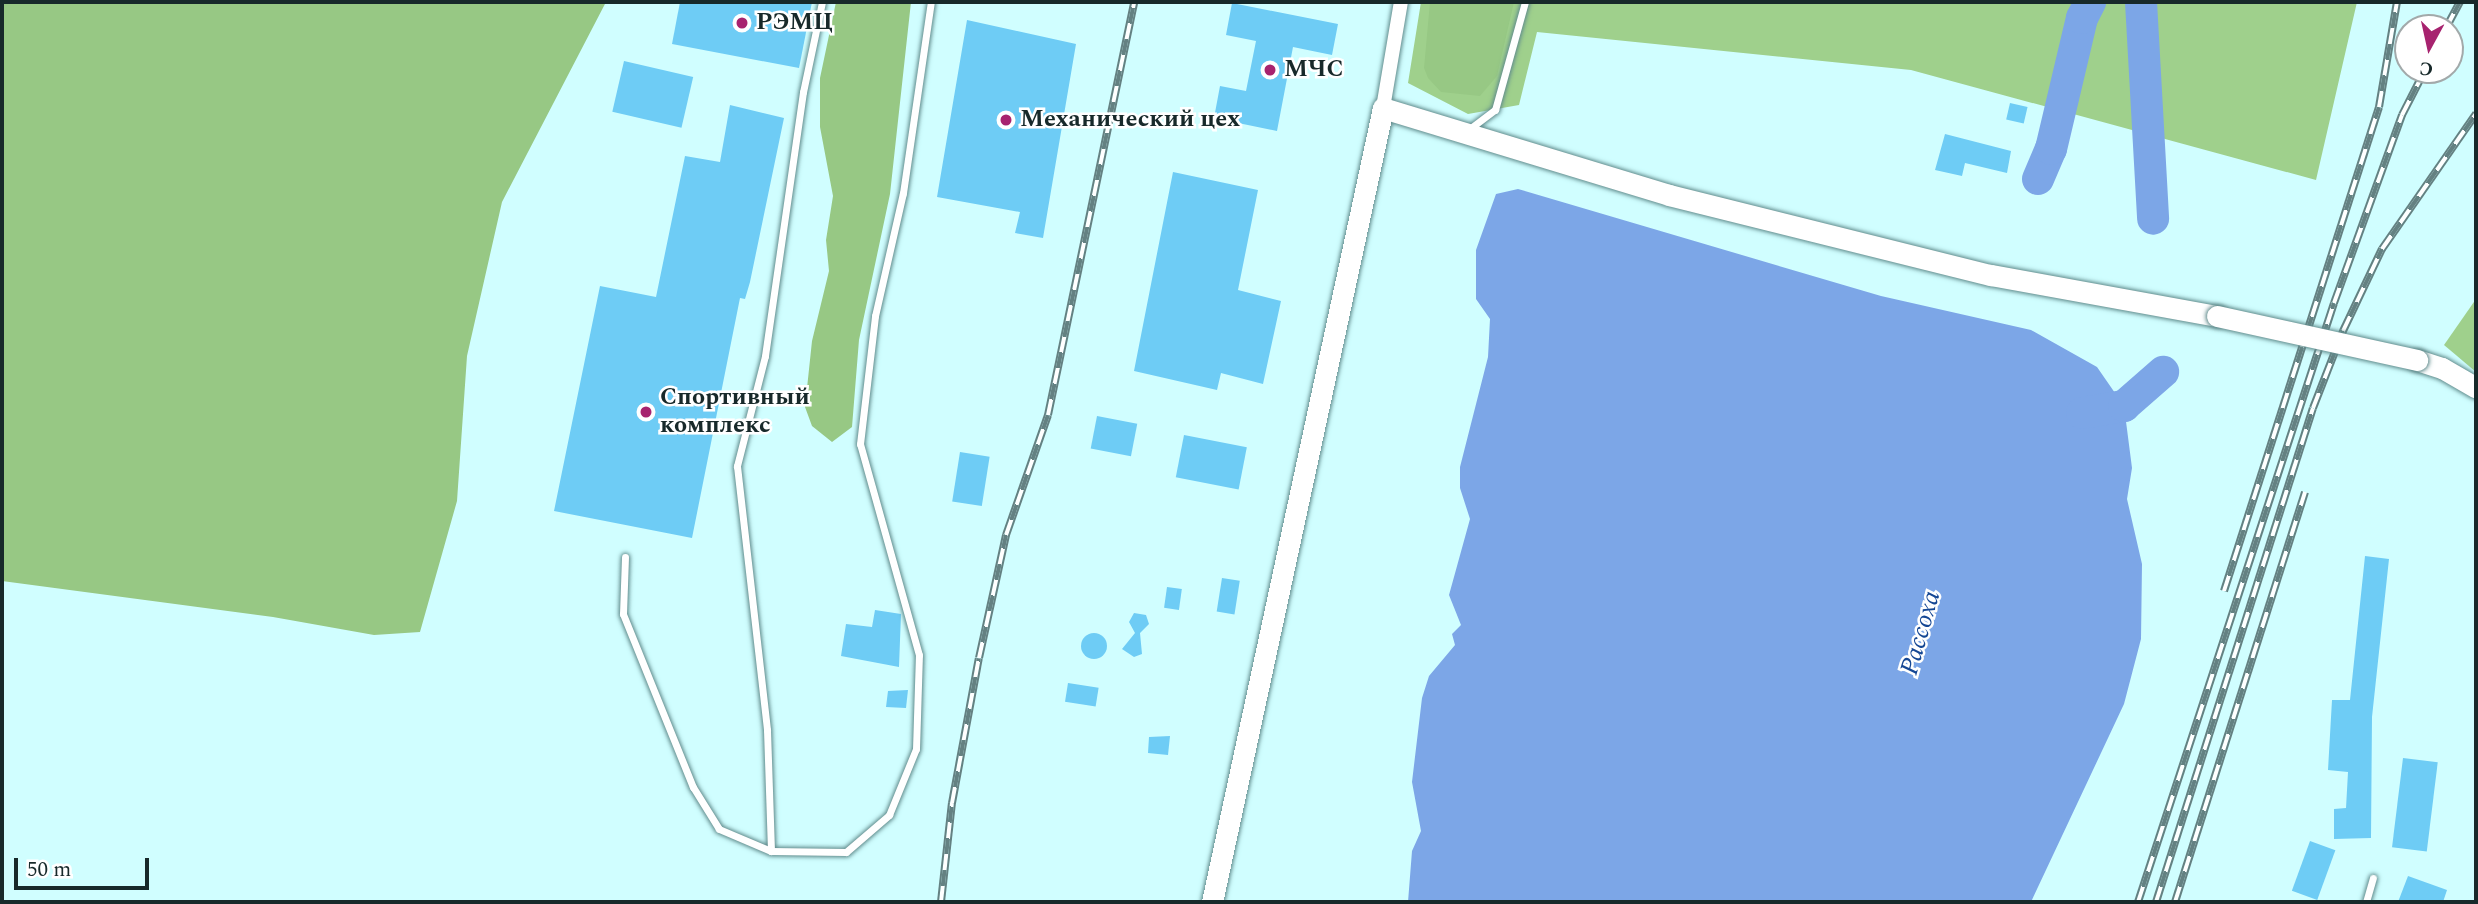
<!DOCTYPE html>
<meta charset="utf-8">
<style>
body{margin:0}
#map{position:relative;width:2478px;height:904px;overflow:hidden;background:#d0feff;font-family:Spectral,serif}
div>[style]{position:absolute}
.green>*{inset:0;background:#9fd08c}
.forest>*{inset:0;background:#97c884}
.water>*{inset:0;background:#7ca6e7}
.river>*{height:32px;margin:-16px;padding:0 16px;transform-origin:16px;border-radius:16px;background:#7ca6e7}
.building>*{inset:0;background:#6eccf5;transform-origin:0 0}
.round{border-radius:50%}
.roads{filter:drop-shadow(0 0 2px #618c8d) drop-shadow(0 0 2px #618c8d)}
.lane>*{height:7px;margin:-3.5px;padding:0 3.5px;transform-origin:3.5px;border-radius:3.5px;background:#fff}
.street>*{height:14px;margin:-7px;padding:0 7px;transform-origin:7px;border-radius:7px;background:#fff}
.secondary>*{height:21px;margin:-10.5px;padding:0 10.5px;transform-origin:10.5px;border-radius:10.5px;background:#fff}
.rail>*{height:8px;margin-top:-4px;transform-origin:0;background:repeating-linear-gradient(90deg,#fff 0 16px,#648182 0 32px);box-sizing:border-box;border-block:2px solid #648182}
.bridges{filter:drop-shadow(0 0 2px #618c8d) drop-shadow(0 0 2px #618c8d)}
.secondary-bridge>*{height:21px;margin:-10.5px;padding:0 10.5px;transform-origin:10.5px;border-radius:10.5px;background:#fff}
.dots>*{width:19px;height:19px;translate:-50% -50%;box-sizing:border-box;border:4px solid #fff;border-radius:50%}
span{translate:-50% -50%;white-space:nowrap;text-align:center;line-height:1.15;-webkit-text-stroke:5px #fff;paint-order:stroke}
.poi-label{font-size:24px;color:#17292a;font-weight:700}
.left{translate:0 -50%;text-align:left}
.water-label{font-size:26px;color:#154794;font-style:italic}
.frame{position:absolute;inset:0;border:4px solid #17292a;pointer-events:none}
.north{position:absolute;left:2394px;top:14px;width:70px;height:70px;box-sizing:border-box;background:#fff;border:2px solid #a2a9aa;border-radius:50%;rotate:188deg;font-size:19px;font-weight:700;line-height:28px;text-align:center;color:#17292a}
.north::after{content:'';display:block;margin:auto;width:24px;height:32px;background:#a7236f;clip-path:polygon(50% 0,100% 100%,50% 72%,0 100%)}
.scale{position:absolute;left:14px;top:858px;width:135px;height:32px;box-sizing:border-box;border:4px solid #17292a;border-top:0;padding-left:9px;font-size:21px;line-height:24px;white-space:nowrap;color:#17292a;-webkit-text-stroke:5px #fff;paint-order:stroke}
</style>
<div id="map">
<div class="green">
<i style="clip-path:polygon(1421px 2px,2357px 2px,2316px 180px,1911px 70px,1537px 32px,1519px 105px,1468px 114px,1408px 83px)"></i>
<i style="clip-path:polygon(2476px 299px,2476px 372px,2444px 345px)"></i>
</div>
<div class="forest">
<i style="clip-path:polygon(2px 2px,606px 2px,502px 202px,467px 356px,457px 501px,420px 632px,374px 635px,273px 617px,2px 581px)"></i>
<i style="clip-path:polygon(836px 2px,911px 2px,890px 194px,859px 340px,852px 427px,832px 442px,812px 426px,805px 407px,812px 341px,829px 271px,826px 240px,833px 196px,820px 127px,820px 78px)"></i>
<i style="clip-path:polygon(1430px 2px,1514px 2px,1497px 76px,1480px 96px,1441px 92px,1428px 78px,1424px 68px)"></i>
</div>
<div class="water">
<i style="clip-path:polygon(1518px 189px,1881px 296px,2031px 330px,2097px 367px,2124px 406px,2132px 468px,2127px 499px,2142px 564px,2141px 639px,2124px 704px,2031px 902px,1408px 902px,1412px 851px,1421px 831px,1412px 782px,1422px 698px,1429px 676px,1455px 645px,1452px 634px,1461px 625px,1449px 595px,1470px 519px,1460px 488px,1460px 467px,1488px 357px,1490px 319px,1476px 299px,1476px 250px,1496px 194px)"></i>
</div>
<div class="river">
<i style="left:2141px;top:2px;width:217px;rotate:86.8deg"></i>
<i style="left:2038px;top:179px;width:33px;rotate:-67deg"></i>
<i style="left:2051px;top:149px;width:135px;rotate:-76.7deg"></i>
<i style="left:2082px;top:18px;width:18px;rotate:-63deg"></i>
<i style="left:2082px;top:413px;width:43px;rotate:-9.5deg"></i>
<i style="left:2124px;top:406px;width:52px;rotate:-41.1deg"></i>
</div>
<div class="building">
<i style="clip-path:polygon(680px 2px,812px 2px,799px 68px,672px 44px)"></i>
<i style="clip-path:polygon(1232px 3px,1338px 24px,1332px 55px,1293px 47px,1277px 131px,1214px 118px,1220px 86px,1246px 91px,1256px 41px,1226px 35px)"></i>
<i style="clip-path:polygon(967px 20px,1076px 44px,1043px 238px,1015px 233px,1020px 212px,937px 197px)"></i>
<i style="left:624px;top:61px;width:71px;height:52px;rotate:13deg"></i>
<i style="left:2010px;top:103px;width:18px;height:17px;rotate:13deg"></i>
<i style="clip-path:polygon(730px 105px,784px 118px,750px 282px,745px 299px,740px 298px,692px 538px,554px 511px,600px 286px,656px 297px,685px 156px,720px 162px)"></i>
<i style="clip-path:polygon(1945px 134px,2011px 151px,2007px 173px,1965px 163px,1962px 176px,1935px 170px)"></i>
<i style="clip-path:polygon(1173px 172px,1258px 190px,1238px 290px,1281px 301px,1263px 384px,1221px 373px,1217px 390px,1134px 371px)"></i>
<i style="left:1097px;top:416px;width:41px;height:33px;rotate:11deg"></i>
<i style="left:1184px;top:435px;width:64px;height:43px;rotate:11deg"></i>
<i style="left:960px;top:452px;width:30px;height:50px;rotate:9deg"></i>
<i style="clip-path:polygon(2365px 556px,2389px 559px,2372px 717px,2371px 838px,2334px 839px,2334px 809px,2346px 808px,2348px 772px,2328px 770px,2332px 700px,2350px 700px)"></i>
<i style="left:1222px;top:578px;width:18px;height:34px;rotate:9deg"></i>
<i style="left:1167px;top:587px;width:15px;height:21px;rotate:8deg"></i>
<i style="clip-path:polygon(875px 610px,901px 614px,899px 667px,841px 656px,846px 624px,872px 627px)"></i>
<i style="clip-path:polygon(1134px 613px,1146px 615px,1149px 624px,1140px 633px,1142px 654px,1134px 657px,1122px 649px,1135px 633px,1129px 622px)"></i>
<i class="round" style="left:1081px;top:633px;width:26px;height:26px"></i>
<i style="left:1068px;top:683px;width:31px;height:19px;rotate:9deg"></i>
<i style="clip-path:polygon(908px 690px,906px 708px,886px 707px,888px 691px)"></i>
<i style="clip-path:polygon(1170px 736px,1168px 755px,1148px 753px,1149px 737px)"></i>
<i style="left:2403px;top:758px;width:35px;height:90px;rotate:7deg"></i>
<i style="left:2310px;top:841px;width:27px;height:53px;rotate:20deg"></i>
<i style="clip-path:polygon(2408px 876px,2447px 890px,2443px 902px,2398px 902px)"></i>
</div>
<div class="roads">
<div class="lane">
<i style="left:822px;top:2px;width:92px;rotate:101.9deg"></i>
<i style="left:803px;top:92px;width:267px;rotate:98.2deg"></i>
<i style="left:765px;top:356px;width:114px;rotate:104.3deg"></i>
<i style="left:737px;top:466px;width:266px;rotate:83.5deg"></i>
<i style="left:767px;top:730px;width:121px;rotate:88.1deg"></i>
<i style="left:771px;top:851px;width:75px;rotate:0.8deg"></i>
<i style="left:846px;top:852px;width:57px;rotate:-40.7deg"></i>
<i style="left:889px;top:815px;width:71px;rotate:-67.8deg"></i>
<i style="left:916px;top:749px;width:94px;rotate:-88.2deg"></i>
<i style="left:919px;top:655px;width:219px;rotate:-105.6deg"></i>
<i style="left:860px;top:444px;width:129px;rotate:-83.3deg"></i>
<i style="left:875px;top:316px;width:126px;rotate:-77.2deg"></i>
<i style="left:903px;top:193px;width:193px;rotate:-81.7deg"></i>
<i style="left:1468px;top:130px;width:34px;rotate:-37deg"></i>
<i style="left:1495px;top:110px;width:112px;rotate:-74.5deg"></i>
<i style="left:625px;top:557px;width:57px;rotate:92deg"></i>
<i style="left:623px;top:614px;width:187px;rotate:68deg"></i>
<i style="left:693px;top:787px;width:49px;rotate:58.2deg"></i>
<i style="left:719px;top:829px;width:56px;rotate:22.9deg"></i>
<i style="left:2366px;top:902px;width:25px;rotate:-74deg"></i>
</div>
<div class="street">
<i style="left:1383px;top:108px;width:108px;rotate:-80.4deg"></i>
</div>
<div class="secondary">
<i style="left:2417px;top:360px;width:26px;rotate:18deg"></i>
<i style="left:2442px;top:368px;width:39px;rotate:30deg"></i>
<i style="left:1212px;top:902px;width:812px;rotate:-77.85deg"></i>
<i style="left:1383px;top:108px;width:299px;rotate:16.9deg"></i>
<i style="left:1669px;top:195px;width:332px;rotate:14deg"></i>
<i style="left:1991px;top:275px;width:230px;rotate:10.3deg"></i>
</div>
</div>
<div class="rail">
<i style="left:2446px;top:28px;width:30px;rotate:-62deg"></i>
<i style="left:2224px;top:591px;width:508px;rotate:-72.24deg"></i>
<i style="left:2379px;top:107px;width:107px;rotate:-80.3deg"></i>
<i style="left:941px;top:902px;width:100px;rotate:-83.7deg"></i>
<i style="left:952px;top:803px;width:147px;rotate:-79.5deg"></i>
<i style="left:979px;top:658px;width:126px;rotate:-77.6deg"></i>
<i style="left:1006px;top:535px;width:127px;rotate:-70.7deg"></i>
<i style="left:1048px;top:415px;width:422px;rotate:-78.2deg"></i>
<i style="left:2138px;top:902px;width:630px;rotate:-71.88deg"></i>
<i style="left:2334px;top:303px;width:200px;rotate:-70.1deg"></i>
<i style="left:2402px;top:115px;width:51px;rotate:-62.9deg"></i>
<i style="left:2156px;top:902px;width:518px;rotate:-72.37deg"></i>
<i style="left:2313px;top:408px;width:83px;rotate:-68.7deg"></i>
<i style="left:2343px;top:331px;width:91px;rotate:-64.6deg"></i>
<i style="left:2382px;top:249px;width:165px;rotate:-55.2deg"></i>
<i style="left:2175px;top:902px;width:430px;rotate:-72.4deg"></i>
</div>
<div class="bridges">
<div class="secondary-bridge">
<i style="left:2217px;top:316px;width:205px;rotate:12.4deg"></i>
</div>
</div>
<div class="dots">
<i style="left:742px;top:23px;background:#a7236f"></i>
<i style="left:1270px;top:70px;background:#a7236f"></i>
<i style="left:1006px;top:120px;background:#a7236f"></i>
<i style="left:646px;top:412px;background:#a7236f"></i>
</div>
<div class="poi-label">
<span class="left" style="left:756px;top:23px">РЭМЦ</span>
<span class="left" style="left:1284px;top:70px">МЧС</span>
<span class="left" style="left:1020px;top:120px">Механический цех</span>
<span class="left" style="left:660px;top:412px">Спортивный<br>комплекс</span>
</div>
<div class="water-label">
<span style="left:1921px;top:633px;rotate:-74deg">Рассоха</span>
</div>
<div class="frame"></div>
<div class="north">С</div>
<div class="scale">50 m</div>
</div>
